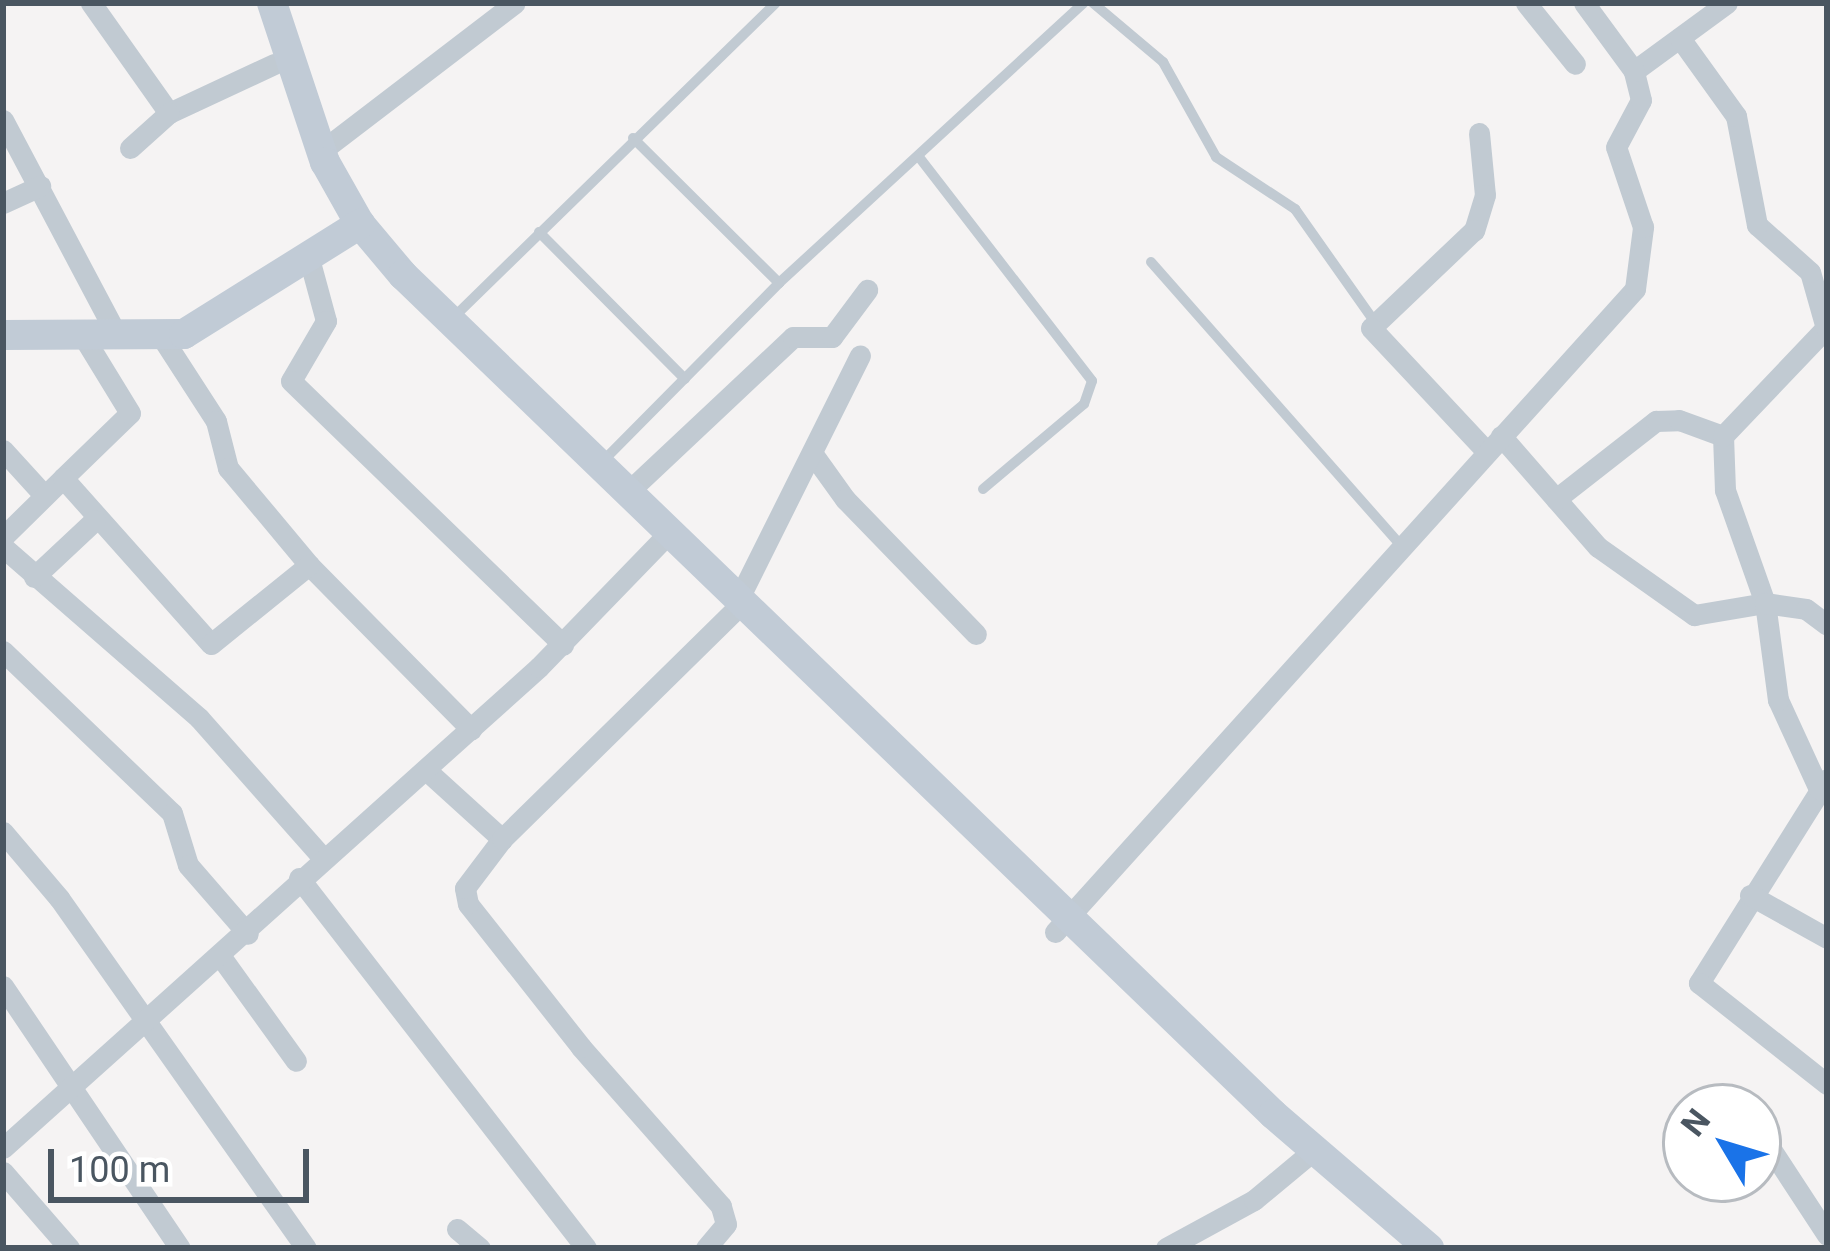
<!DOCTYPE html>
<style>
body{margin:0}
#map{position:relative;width:1830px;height:1251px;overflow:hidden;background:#f5f3f3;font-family:Roboto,sans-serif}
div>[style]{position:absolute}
.service>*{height:10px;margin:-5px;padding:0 5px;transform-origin:5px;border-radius:5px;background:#c1cad2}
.minor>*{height:21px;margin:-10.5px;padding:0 10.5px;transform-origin:10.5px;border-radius:10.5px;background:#c1cad2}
.secondary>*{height:30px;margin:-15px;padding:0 15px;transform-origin:15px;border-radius:15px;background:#c1cbd6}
span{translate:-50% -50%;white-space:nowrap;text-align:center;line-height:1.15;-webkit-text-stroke:9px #fff;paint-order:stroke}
.frame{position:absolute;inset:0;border:6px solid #4a5661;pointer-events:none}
.north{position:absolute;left:1662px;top:1083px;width:120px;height:120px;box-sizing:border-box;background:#fff;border:3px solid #b7bbc0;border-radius:50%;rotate:308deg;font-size:33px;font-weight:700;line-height:48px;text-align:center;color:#4a5661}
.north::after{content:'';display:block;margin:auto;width:42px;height:54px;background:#1a73e8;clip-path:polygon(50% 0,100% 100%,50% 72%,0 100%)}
.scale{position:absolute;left:48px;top:1149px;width:261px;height:54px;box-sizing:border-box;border:6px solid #4a5661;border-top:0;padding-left:15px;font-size:36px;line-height:42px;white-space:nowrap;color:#4a5661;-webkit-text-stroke:9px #fff;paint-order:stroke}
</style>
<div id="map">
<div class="service">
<i style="left:1093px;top:3px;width:92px;rotate:40.1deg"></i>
<i style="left:1163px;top:62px;width:109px;rotate:60.8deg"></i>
<i style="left:1216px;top:157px;width:95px;rotate:33.4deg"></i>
<i style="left:1295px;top:209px;width:137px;rotate:54.8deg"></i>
<i style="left:633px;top:138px;width:206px;rotate:44.8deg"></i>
<i style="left:779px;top:283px;width:413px;rotate:-42.6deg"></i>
<i style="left:919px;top:157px;width:283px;rotate:52.3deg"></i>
<i style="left:1092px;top:381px;width:24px;rotate:109deg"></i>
<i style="left:1084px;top:404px;width:132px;rotate:139.9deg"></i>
<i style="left:539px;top:232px;width:207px;rotate:45.2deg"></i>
<i style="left:1151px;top:262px;width:376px;rotate:48.6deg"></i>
<i style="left:455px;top:316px;width:448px;rotate:-44.3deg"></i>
<i style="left:602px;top:462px;width:252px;rotate:-45.3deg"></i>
</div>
<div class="minor">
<i style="left:91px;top:3px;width:135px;rotate:54.7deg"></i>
<i style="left:169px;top:113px;width:116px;rotate:-25deg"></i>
<i style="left:1526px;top:3px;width:78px;rotate:51.2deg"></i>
<i style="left:1634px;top:71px;width:115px;rotate:-36.2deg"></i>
<i style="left:3px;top:120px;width:243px;rotate:62.1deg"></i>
<i style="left:1479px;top:133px;width:62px;rotate:84.5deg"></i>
<i style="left:1485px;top:195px;width:37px;rotate:107deg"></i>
<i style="left:1474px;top:230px;width:142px;rotate:136.4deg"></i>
<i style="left:1371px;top:328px;width:170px;rotate:46.9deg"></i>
<i style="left:130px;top:148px;width:52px;rotate:-41.9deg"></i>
<i style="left:320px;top:152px;width:245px;rotate:-37.4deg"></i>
<i style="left:3px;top:203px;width:41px;rotate:-24.7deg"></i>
<i style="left:310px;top:262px;width:61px;rotate:74.8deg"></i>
<i style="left:326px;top:321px;width:69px;rotate:120.3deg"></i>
<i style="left:291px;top:381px;width:379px;rotate:44.1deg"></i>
<i style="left:161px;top:336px;width:101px;rotate:57.1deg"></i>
<i style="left:216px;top:421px;width:49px;rotate:75.7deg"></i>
<i style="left:228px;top:468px;width:126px;rotate:50.1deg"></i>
<i style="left:309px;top:565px;width:231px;rotate:45.4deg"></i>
<i style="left:1501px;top:436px;width:147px;rotate:48.9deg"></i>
<i style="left:1598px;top:547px;width:118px;rotate:35.3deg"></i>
<i style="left:1694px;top:615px;width:72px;rotate:-9.6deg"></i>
<i style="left:1765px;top:603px;width:120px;rotate:-109.5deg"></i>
<i style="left:1725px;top:490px;width:54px;rotate:-92.1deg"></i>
<i style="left:3px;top:450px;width:61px;rotate:47.7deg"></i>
<i style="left:812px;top:453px;width:57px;rotate:54.3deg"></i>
<i style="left:845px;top:499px;width:188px;rotate:45.9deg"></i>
<i style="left:63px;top:478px;width:93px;rotate:-44.1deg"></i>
<i style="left:130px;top:413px;width:94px;rotate:-121.5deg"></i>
<i style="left:629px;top:491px;width:225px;rotate:-43.2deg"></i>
<i style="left:793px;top:337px;width:39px"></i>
<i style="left:832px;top:337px;width:59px;rotate:-53.3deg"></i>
<i style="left:1556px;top:499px;width:127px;rotate:-38deg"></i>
<i style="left:1656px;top:421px;width:23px;rotate:-2deg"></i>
<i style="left:1679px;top:420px;width:47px;rotate:20deg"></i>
<i style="left:1723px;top:436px;width:149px;rotate:-46.4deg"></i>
<i style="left:1826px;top:328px;width:58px;rotate:-105.9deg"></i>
<i style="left:1810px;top:272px;width:71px;rotate:-138.4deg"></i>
<i style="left:1757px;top:225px;width:111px;rotate:-100.9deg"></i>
<i style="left:1736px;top:116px;width:96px;rotate:-125.7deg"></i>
<i style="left:3px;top:537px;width:84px;rotate:-44.5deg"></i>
<i style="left:63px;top:478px;width:222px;rotate:48.3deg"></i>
<i style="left:211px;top:644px;width:126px;rotate:-38.9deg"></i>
<i style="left:3px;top:547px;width:260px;rotate:41.1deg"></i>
<i style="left:199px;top:718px;width:186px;rotate:48.5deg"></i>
<i style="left:34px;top:577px;width:83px;rotate:-43.1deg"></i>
<i style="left:739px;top:598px;width:271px;rotate:-63.5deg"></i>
<i style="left:3px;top:651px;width:234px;rotate:43.8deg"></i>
<i style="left:172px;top:813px;width:54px;rotate:72.9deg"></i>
<i style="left:188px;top:865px;width:91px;rotate:49deg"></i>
<i style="left:426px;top:770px;width:103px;rotate:42.2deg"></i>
<i style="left:1827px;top:779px;width:241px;rotate:122.1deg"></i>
<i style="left:1699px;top:983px;width:163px;rotate:38.3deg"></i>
<i style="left:1819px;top:789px;width:98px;rotate:-114.7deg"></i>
<i style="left:1778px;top:700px;width:98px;rotate:-97.6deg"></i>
<i style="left:1765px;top:603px;width:41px;rotate:8.3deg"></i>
<i style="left:1806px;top:609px;width:26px;rotate:37deg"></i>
<i style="left:3px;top:832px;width:87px;rotate:49.7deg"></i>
<i style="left:59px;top:898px;width:428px;rotate:54.8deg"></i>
<i style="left:299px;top:878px;width:468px;rotate:52.2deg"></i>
<i style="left:1750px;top:895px;width:88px;rotate:29.2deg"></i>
<i style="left:1055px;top:932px;width:866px;rotate:-47.95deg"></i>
<i style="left:1635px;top:289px;width:63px;rotate:-82.6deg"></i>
<i style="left:1643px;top:227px;width:84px;rotate:-108.6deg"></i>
<i style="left:1616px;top:147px;width:53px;rotate:-62deg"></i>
<i style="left:1641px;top:100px;width:30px;rotate:-104deg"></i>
<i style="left:1634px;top:71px;width:84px;rotate:-126.3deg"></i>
<i style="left:221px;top:957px;width:128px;rotate:54.2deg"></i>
<i style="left:3px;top:986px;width:316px;rotate:56deg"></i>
<i style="left:1761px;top:1134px;width:121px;rotate:56.8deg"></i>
<i style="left:3px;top:1148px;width:720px;rotate:-41.9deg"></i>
<i style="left:539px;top:667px;width:190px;rotate:-45.9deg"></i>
<i style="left:3px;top:1172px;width:101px;rotate:49deg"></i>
<i style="left:457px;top:1229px;width:30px;rotate:40deg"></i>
<i style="left:706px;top:1248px;width:31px;rotate:-50deg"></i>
<i style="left:726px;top:1224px;width:19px;rotate:-106deg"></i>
<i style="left:721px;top:1206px;width:212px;rotate:-131.4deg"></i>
<i style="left:581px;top:1047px;width:182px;rotate:-128.3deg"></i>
<i style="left:468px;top:904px;width:16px;rotate:-101deg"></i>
<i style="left:465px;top:888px;width:61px;rotate:-52.9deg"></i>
<i style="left:502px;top:839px;width:322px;rotate:-44.5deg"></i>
<i style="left:1166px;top:1248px;width:100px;rotate:-28.6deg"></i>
<i style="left:1254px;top:1200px;width:78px;rotate:-39.8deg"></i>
</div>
<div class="secondary">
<i style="left:272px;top:3px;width:168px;rotate:71.6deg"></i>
<i style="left:325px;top:162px;width:71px;rotate:60.6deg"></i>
<i style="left:360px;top:224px;width:67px;rotate:49.9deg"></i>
<i style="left:403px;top:275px;width:1209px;rotate:43.96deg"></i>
<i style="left:1273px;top:1114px;width:206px;rotate:40.7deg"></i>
<i style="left:3px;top:335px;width:181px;rotate:-0.3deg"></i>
<i style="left:184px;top:334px;width:208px;rotate:-32deg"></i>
</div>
<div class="frame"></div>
<div class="north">N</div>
<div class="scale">100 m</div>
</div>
